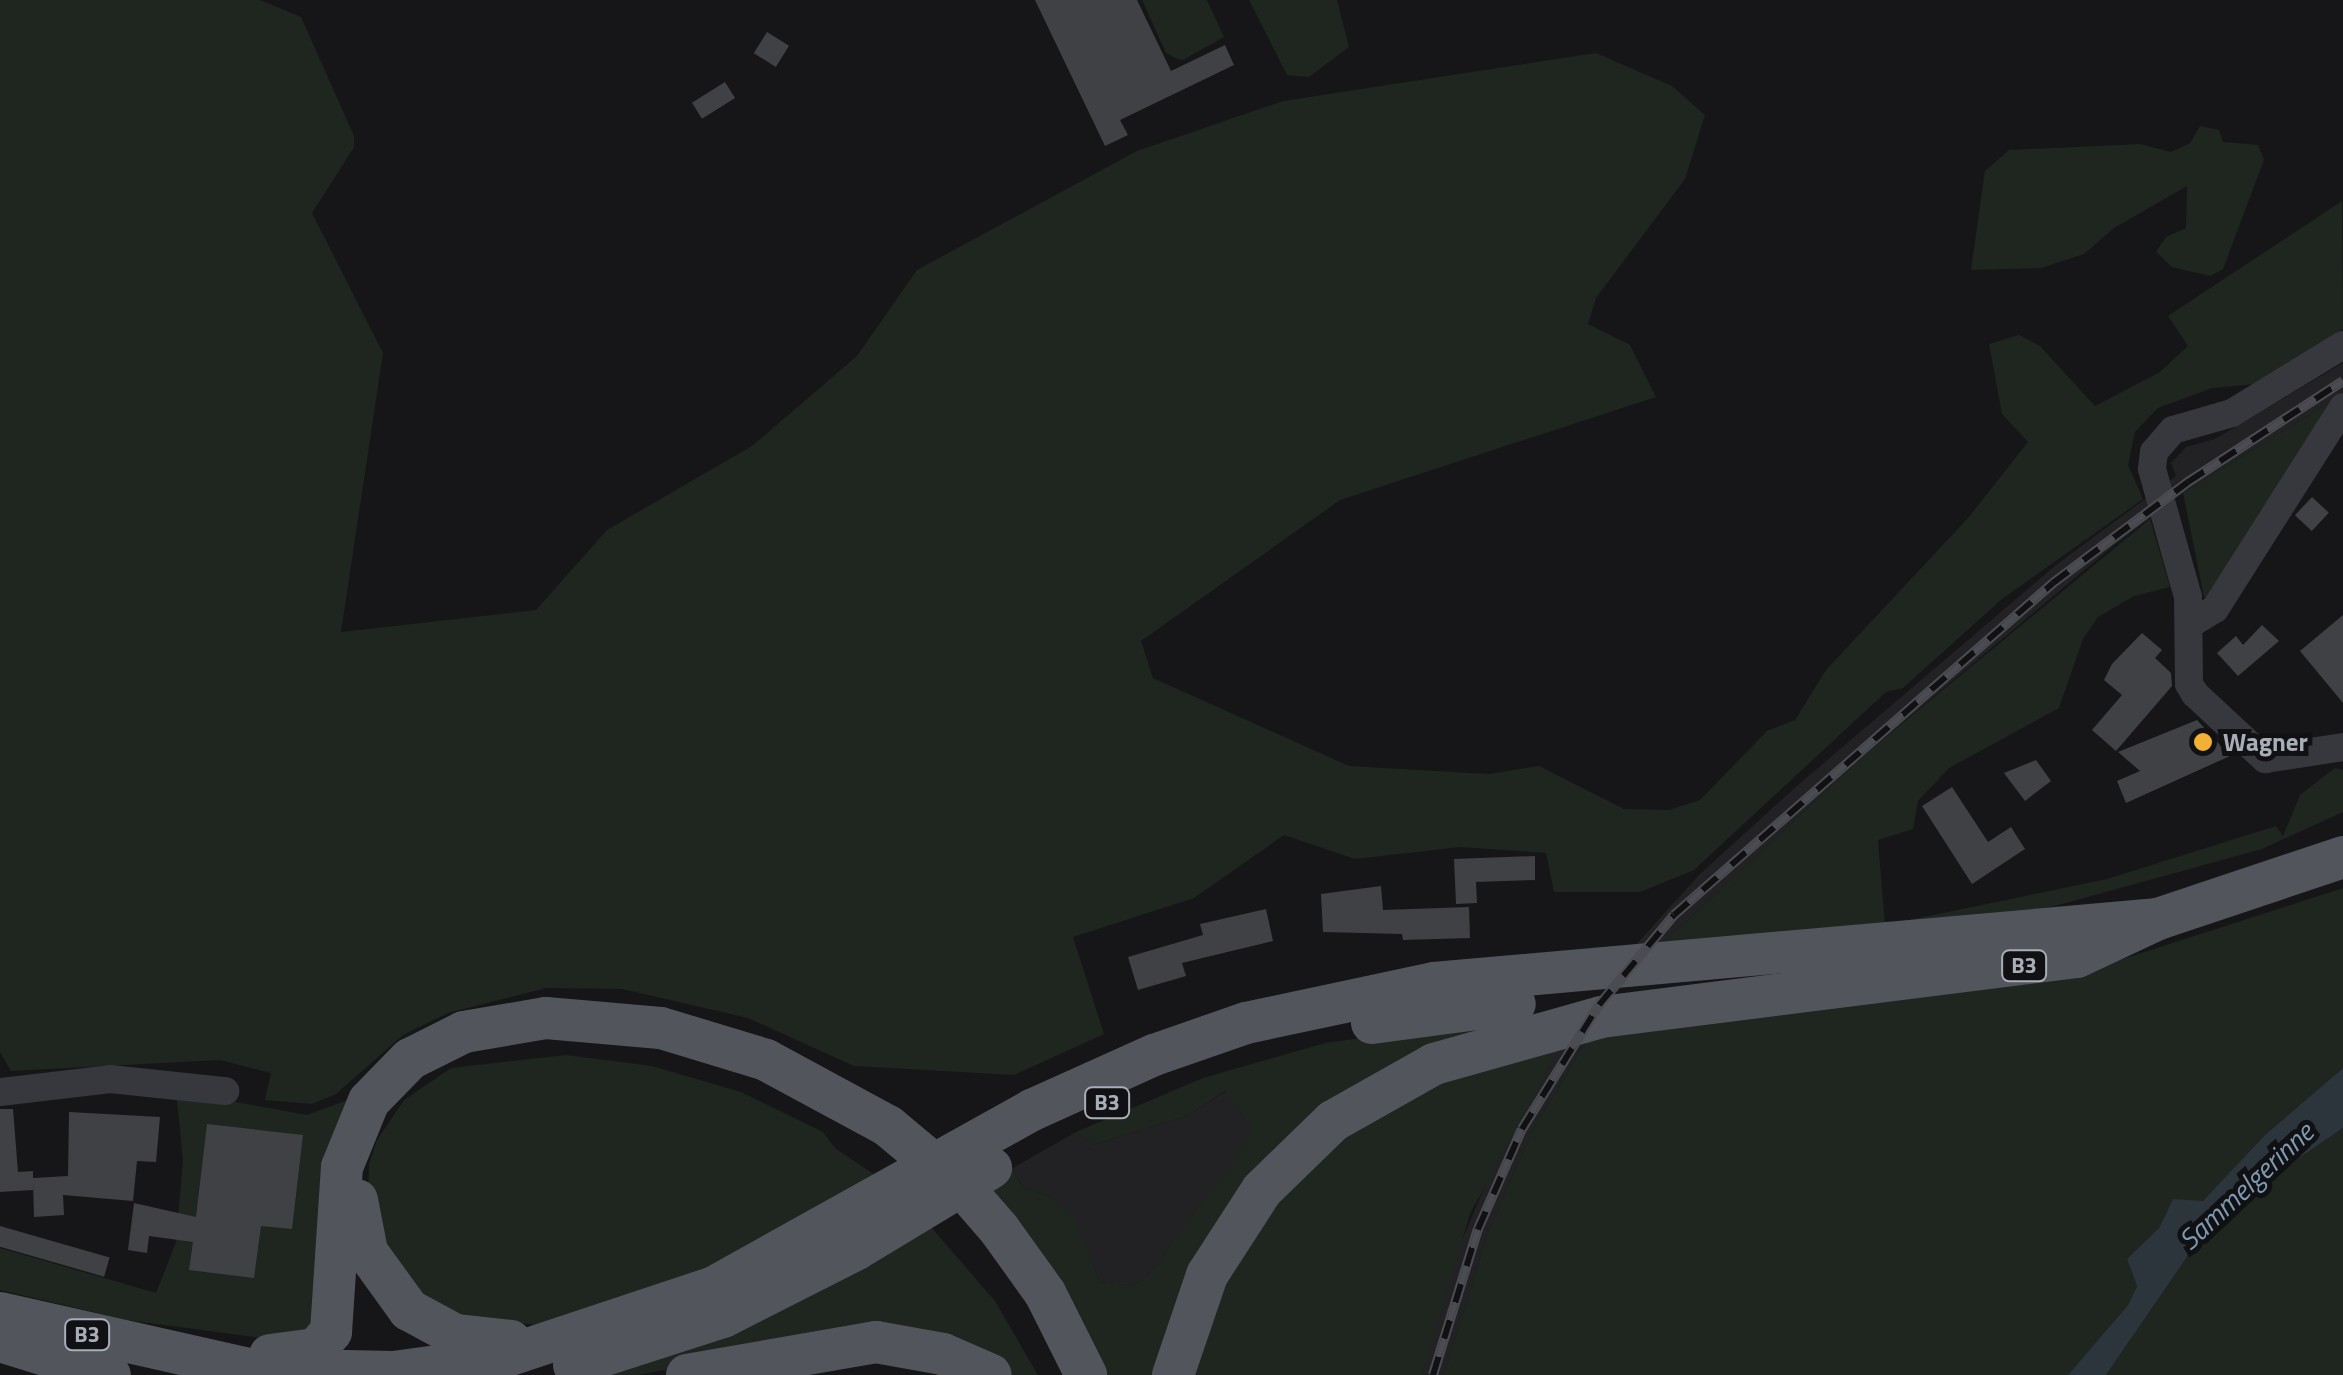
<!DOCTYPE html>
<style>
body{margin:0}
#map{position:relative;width:2343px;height:1375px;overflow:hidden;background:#161618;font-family:"Titillium Web",sans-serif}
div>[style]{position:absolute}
.built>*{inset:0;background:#222225}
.green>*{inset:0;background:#1e261f}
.water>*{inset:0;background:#2c353c}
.building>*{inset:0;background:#404145;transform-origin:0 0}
.street>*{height:28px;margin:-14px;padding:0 14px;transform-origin:14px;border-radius:14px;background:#37383d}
.primary>*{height:42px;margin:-21px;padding:0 21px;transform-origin:21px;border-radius:21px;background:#53555c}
.rail>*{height:10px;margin-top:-5px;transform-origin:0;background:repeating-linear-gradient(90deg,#111113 0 19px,#4a4c52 0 38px);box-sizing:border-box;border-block:2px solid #4a4c52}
.primary-bridge>*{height:42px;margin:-21px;padding:0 21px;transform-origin:21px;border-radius:21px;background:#53555c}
.dots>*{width:28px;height:28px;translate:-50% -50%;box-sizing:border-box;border:5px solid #111113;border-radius:50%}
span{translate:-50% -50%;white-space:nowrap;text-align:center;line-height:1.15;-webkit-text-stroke:10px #111113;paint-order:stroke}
.shield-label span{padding:2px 8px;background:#111113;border:2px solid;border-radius:8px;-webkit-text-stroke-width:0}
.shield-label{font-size:22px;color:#a8adb8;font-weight:700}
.poi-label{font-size:25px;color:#a8adb8;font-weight:700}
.left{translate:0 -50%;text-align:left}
.water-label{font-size:28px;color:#7f9bb3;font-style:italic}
</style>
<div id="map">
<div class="built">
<i style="clip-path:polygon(2343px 363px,2343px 394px,2183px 493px,2113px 546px,1869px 751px,1658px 948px,1632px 949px,1700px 874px,1798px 785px,2056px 565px,2176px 476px,2171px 463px,2186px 447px,2215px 439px)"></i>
<i style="clip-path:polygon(1594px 1029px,1532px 1131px,1488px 1233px,1444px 1375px,1422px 1375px,1452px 1264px,1503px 1143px,1567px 1034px)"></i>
<i style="clip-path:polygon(1226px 1091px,1255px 1132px,1148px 1276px,1132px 1286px,1100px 1282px,1072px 1216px,1051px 1197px,1022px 1187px,1013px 1168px,1076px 1132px,1093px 1145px,1187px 1116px)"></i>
</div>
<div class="green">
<i style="clip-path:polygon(0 0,260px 0,301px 17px,354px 136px,354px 147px,312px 213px,383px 353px,341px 632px,536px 610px,607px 530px,752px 446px,857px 356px,917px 270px,1137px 151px,1283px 101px,1596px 53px,1672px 86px,1705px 115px,1685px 179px,1596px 298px,1588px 324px,1630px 345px,1656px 397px,1340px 500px,1141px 641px,1153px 678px,1349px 766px,1488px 774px,1539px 766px,1624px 809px,1669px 810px,1700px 800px,1767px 731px,1795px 720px,1826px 670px,1968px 518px,2028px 442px,2002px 414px,1989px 344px,2019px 335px,2040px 346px,2095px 406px,2160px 372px,2188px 346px,2168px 316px,2342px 201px,2343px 329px,2255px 384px,2212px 388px,2158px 408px,2135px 432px,2128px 465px,2143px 499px,2002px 599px,1903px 688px,1886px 692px,1694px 870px,1640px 892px,1554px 892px,1546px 853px,1460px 847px,1355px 859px,1284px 835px,1194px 898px,1073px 937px,1104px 1034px,1014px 1075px,854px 1066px,748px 1018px,622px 989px,546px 988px,448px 1013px,403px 1035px,336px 1094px,312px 1104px,265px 1100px,271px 1073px,220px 1060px,11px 1071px,0 1052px)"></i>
<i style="clip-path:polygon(1142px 0,1207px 0,1224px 37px,1183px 60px,1175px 58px,1166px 53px)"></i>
<i style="clip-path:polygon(1249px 0,1337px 0,1349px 47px,1309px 77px,1287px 75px)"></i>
<i style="clip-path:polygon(2200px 126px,2219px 130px,2223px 142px,2258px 145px,2264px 160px,2223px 269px,2210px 276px,2172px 267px,2156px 252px,2166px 237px,2186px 228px,2187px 186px,2114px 228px,2084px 254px,2041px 268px,1971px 270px,1985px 171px,2009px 150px,2140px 144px,2171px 152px,2190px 143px)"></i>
<i style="clip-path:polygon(2338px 397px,2208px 599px,2204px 597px,2183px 493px)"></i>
<i style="clip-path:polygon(2150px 519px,2170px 587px,2134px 596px,2098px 617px,2083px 639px,2059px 708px,1949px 768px,1918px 801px,1913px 829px,1878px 840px,1885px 925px,2107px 879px,2276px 826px,2283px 836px,2300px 795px,2335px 768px,2343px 770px,2343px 812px,2262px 849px,2055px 906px,1987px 916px,1658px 948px,1869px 751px)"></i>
<i style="clip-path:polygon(2343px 888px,2343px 1068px,2265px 1135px,2203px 1202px,2173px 1199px,2159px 1228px,2127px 1259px,2137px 1286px,2128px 1305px,2068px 1375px,1444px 1375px,1488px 1233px,1532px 1131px,1594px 1029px,2095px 968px)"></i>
<i style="clip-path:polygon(1568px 1010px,1322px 1115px,1161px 1375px,1104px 1375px,988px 1187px,991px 1178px,1013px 1168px,1022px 1187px,1051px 1197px,1073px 1216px,1100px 1282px,1132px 1286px,1148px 1276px,1254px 1132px,1225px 1091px,1187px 1116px,1093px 1145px,1076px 1132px,1203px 1078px,1325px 1043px)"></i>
<i style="clip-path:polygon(1567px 1034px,1470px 1214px,1422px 1375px,1184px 1375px,1231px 1249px,1359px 1113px)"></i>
<i style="clip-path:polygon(566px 1055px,652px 1066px,741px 1092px,823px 1132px,835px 1148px,878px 1177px,733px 1259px,537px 1325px,436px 1314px,367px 1222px,369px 1164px,377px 1140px,404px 1100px,451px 1068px)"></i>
<i style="clip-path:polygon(361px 1084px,319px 1316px,302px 1333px,276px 1340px,127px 1320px,0 1290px,0 1248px,156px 1293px,176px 1242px,183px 1160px,176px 1091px,307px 1115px,345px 1101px)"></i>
<i style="clip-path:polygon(2343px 1128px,2343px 1375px,2106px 1375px,2198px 1241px,2264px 1182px)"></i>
<i style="clip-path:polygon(924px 1219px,995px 1301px,1038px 1375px,1004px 1375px,990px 1366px,722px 1359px,638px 1375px,598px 1375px)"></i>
</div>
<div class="water">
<i style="clip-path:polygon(2343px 1068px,2343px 1128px,2264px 1182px,2198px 1241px,2106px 1375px,2068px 1375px,2128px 1305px,2137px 1286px,2127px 1259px,2159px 1228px,2173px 1199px,2203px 1201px,2265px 1135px)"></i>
</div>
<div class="building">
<i style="clip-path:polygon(1035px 0,1137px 0,1171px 71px,1225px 45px,1234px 65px,1120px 120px,1128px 135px,1105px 146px)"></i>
<i style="left:767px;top:32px;width:26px;height:25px;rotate:32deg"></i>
<i style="left:725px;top:82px;width:19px;height:39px;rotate:58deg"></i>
<i style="left:2312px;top:497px;width:23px;height:25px;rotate:43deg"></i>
<i style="clip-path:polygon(2343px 615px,2343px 703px,2300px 651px)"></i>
<i style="clip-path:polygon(2262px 625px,2279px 641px,2238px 676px,2217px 653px,2236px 636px,2243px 645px)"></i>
<i style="clip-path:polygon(2142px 633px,2162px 650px,2155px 658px,2171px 673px,2172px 686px,2116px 751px,2092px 730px,2122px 695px,2104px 680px,2112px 664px)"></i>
<i style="clip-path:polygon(2197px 720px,2230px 756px,2126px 803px,2117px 781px,2140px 771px,2118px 752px)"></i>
<i style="clip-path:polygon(2036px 760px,2051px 781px,2025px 801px,2004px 773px)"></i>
<i style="clip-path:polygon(1952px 787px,1988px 842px,2011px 827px,2025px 849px,1972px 884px,1922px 806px)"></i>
<i style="clip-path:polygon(1535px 856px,1535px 880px,1476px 882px,1477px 903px,1456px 904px,1454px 859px)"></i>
<i style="clip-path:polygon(1381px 886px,1383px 910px,1469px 907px,1470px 938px,1403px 940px,1402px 934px,1323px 932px,1321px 894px)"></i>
<i style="clip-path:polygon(1266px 909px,1273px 941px,1182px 963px,1186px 976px,1138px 990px,1128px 957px,1203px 935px,1200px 924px)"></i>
<i style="clip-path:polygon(0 1109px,13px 1109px,18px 1172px,33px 1171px,33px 1178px,68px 1176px,69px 1112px,160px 1117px,156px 1162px,137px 1161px,133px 1201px,63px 1195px,64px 1215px,34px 1217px,33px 1181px,33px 1190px,0 1192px)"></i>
<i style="clip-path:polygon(207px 1124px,303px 1135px,292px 1229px,261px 1226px,254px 1278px,189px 1270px,193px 1242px,149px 1236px,147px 1253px,128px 1250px,134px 1203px,196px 1217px)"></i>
<i style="left:0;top:1226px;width:114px;height:20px;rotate:16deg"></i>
</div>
<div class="street">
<i style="left:2343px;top:345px;width:130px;rotate:148.5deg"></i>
<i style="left:2232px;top:413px;width:61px;rotate:163.9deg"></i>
<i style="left:2173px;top:430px;width:29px;rotate:131deg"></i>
<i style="left:2154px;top:452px;width:17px;rotate:97deg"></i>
<i style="left:2152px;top:469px;width:133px;rotate:74.3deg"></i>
<i style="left:2188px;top:597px;width:87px;rotate:89.3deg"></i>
<i style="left:2189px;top:684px;width:12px;rotate:59deg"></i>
<i style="left:2195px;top:694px;width:96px;rotate:42.9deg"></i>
<i style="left:2265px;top:759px;width:79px;rotate:-8.7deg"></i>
<i style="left:2190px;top:624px;width:29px;rotate:-31deg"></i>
<i style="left:2215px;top:609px;width:239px;rotate:-57.6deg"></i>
<i style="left:0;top:1092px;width:111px;rotate:-6.7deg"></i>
<i style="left:110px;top:1079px;width:116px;rotate:6deg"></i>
</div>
<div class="primary">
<i style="left:1372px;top:1023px;width:144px;rotate:-7.6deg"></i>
<i style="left:357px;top:1200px;width:53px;rotate:79.1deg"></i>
<i style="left:367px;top:1252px;width:72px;rotate:54.1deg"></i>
<i style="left:409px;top:1310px;width:52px;rotate:28.5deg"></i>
<i style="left:455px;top:1335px;width:56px;rotate:6.1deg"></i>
<i style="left:999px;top:1229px;width:79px;rotate:54.3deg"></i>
<i style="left:1045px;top:1293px;width:92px;rotate:63.4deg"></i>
<i style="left:0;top:1313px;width:255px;rotate:12.7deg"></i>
<i style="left:249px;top:1369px;width:144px;rotate:1.2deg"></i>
<i style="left:393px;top:1372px;width:112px;rotate:-7.7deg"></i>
<i style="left:504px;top:1357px;width:221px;rotate:-18.4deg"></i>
<i style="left:714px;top:1287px;width:364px;rotate:-29.1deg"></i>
<i style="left:1032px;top:1110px;width:134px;rotate:-24.3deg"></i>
<i style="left:1154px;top:1055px;width:97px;rotate:-19.2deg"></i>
<i style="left:1246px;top:1023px;width:192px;rotate:-12deg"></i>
<i style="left:1434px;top:983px;width:727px;rotate:-5.05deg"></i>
<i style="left:0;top:1341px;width:115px;rotate:17.2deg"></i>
<i style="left:270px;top:1355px;width:46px;rotate:-7.4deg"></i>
<i style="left:316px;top:1349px;width:23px;rotate:-49deg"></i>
<i style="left:331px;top:1332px;width:165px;rotate:-86.2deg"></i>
<i style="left:342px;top:1167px;width:71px;rotate:-67.8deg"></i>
<i style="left:369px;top:1101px;width:59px;rotate:-45.7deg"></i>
<i style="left:410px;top:1059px;width:60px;rotate:-26.6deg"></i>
<i style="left:464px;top:1032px;width:83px;rotate:-9.7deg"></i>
<i style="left:546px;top:1018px;width:115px;rotate:5deg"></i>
<i style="left:661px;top:1028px;width:110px;rotate:16.9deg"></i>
<i style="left:766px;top:1060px;width:139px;rotate:28.4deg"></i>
<i style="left:574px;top:1365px;width:157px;rotate:-17.9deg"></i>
<i style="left:723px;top:1317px;width:148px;rotate:-26.9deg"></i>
<i style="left:855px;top:1250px;width:159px;rotate:-31.1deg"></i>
<i style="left:687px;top:1375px;width:192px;rotate:-9.9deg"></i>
<i style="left:876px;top:1342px;width:68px;rotate:10.2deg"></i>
<i style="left:943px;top:1354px;width:52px;rotate:23.6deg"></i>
<i style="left:1173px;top:1375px;width:106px;rotate:-71.2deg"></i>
<i style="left:1207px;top:1275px;width:101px;rotate:-57.1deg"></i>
<i style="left:1262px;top:1190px;width:99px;rotate:-44.2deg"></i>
<i style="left:1333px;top:1121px;width:116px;rotate:-29.4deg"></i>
<i style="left:1434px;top:1064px;width:173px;rotate:-15.7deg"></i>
<i style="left:1601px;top:1017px;width:480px;rotate:-7.2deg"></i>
<i style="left:2077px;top:957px;width:89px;rotate:-25.1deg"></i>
<i style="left:2158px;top:919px;width:195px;rotate:-18.5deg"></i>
</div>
<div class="rail">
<i style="left:1433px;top:1375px;width:153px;rotate:-72.9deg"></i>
<i style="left:1478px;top:1229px;width:109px;rotate:-66.3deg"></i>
<i style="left:1522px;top:1129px;width:146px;rotate:-58.2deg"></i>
<i style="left:1599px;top:1005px;width:117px;rotate:-50.2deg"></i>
<i style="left:1674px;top:915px;width:504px;rotate:-41.22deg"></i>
<i style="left:2053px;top:583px;width:169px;rotate:-36.8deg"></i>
<i style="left:2188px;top:482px;width:185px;rotate:-33.1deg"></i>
</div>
<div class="primary-bridge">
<i style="left:888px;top:1126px;width:102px;rotate:39.8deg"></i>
<i style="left:966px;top:1191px;width:50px;rotate:49deg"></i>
</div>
<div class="dots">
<i style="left:2203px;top:742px;background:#f2b134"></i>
</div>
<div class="shield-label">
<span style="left:2024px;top:966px">B3</span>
<span style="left:1107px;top:1103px">B3</span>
<span style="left:87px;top:1335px">B3</span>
</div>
<div class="poi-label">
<span class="left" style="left:2223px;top:742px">Wagner</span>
</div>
<div class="water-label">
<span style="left:2246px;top:1186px;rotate:-43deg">Sammelgerinne</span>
</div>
</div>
